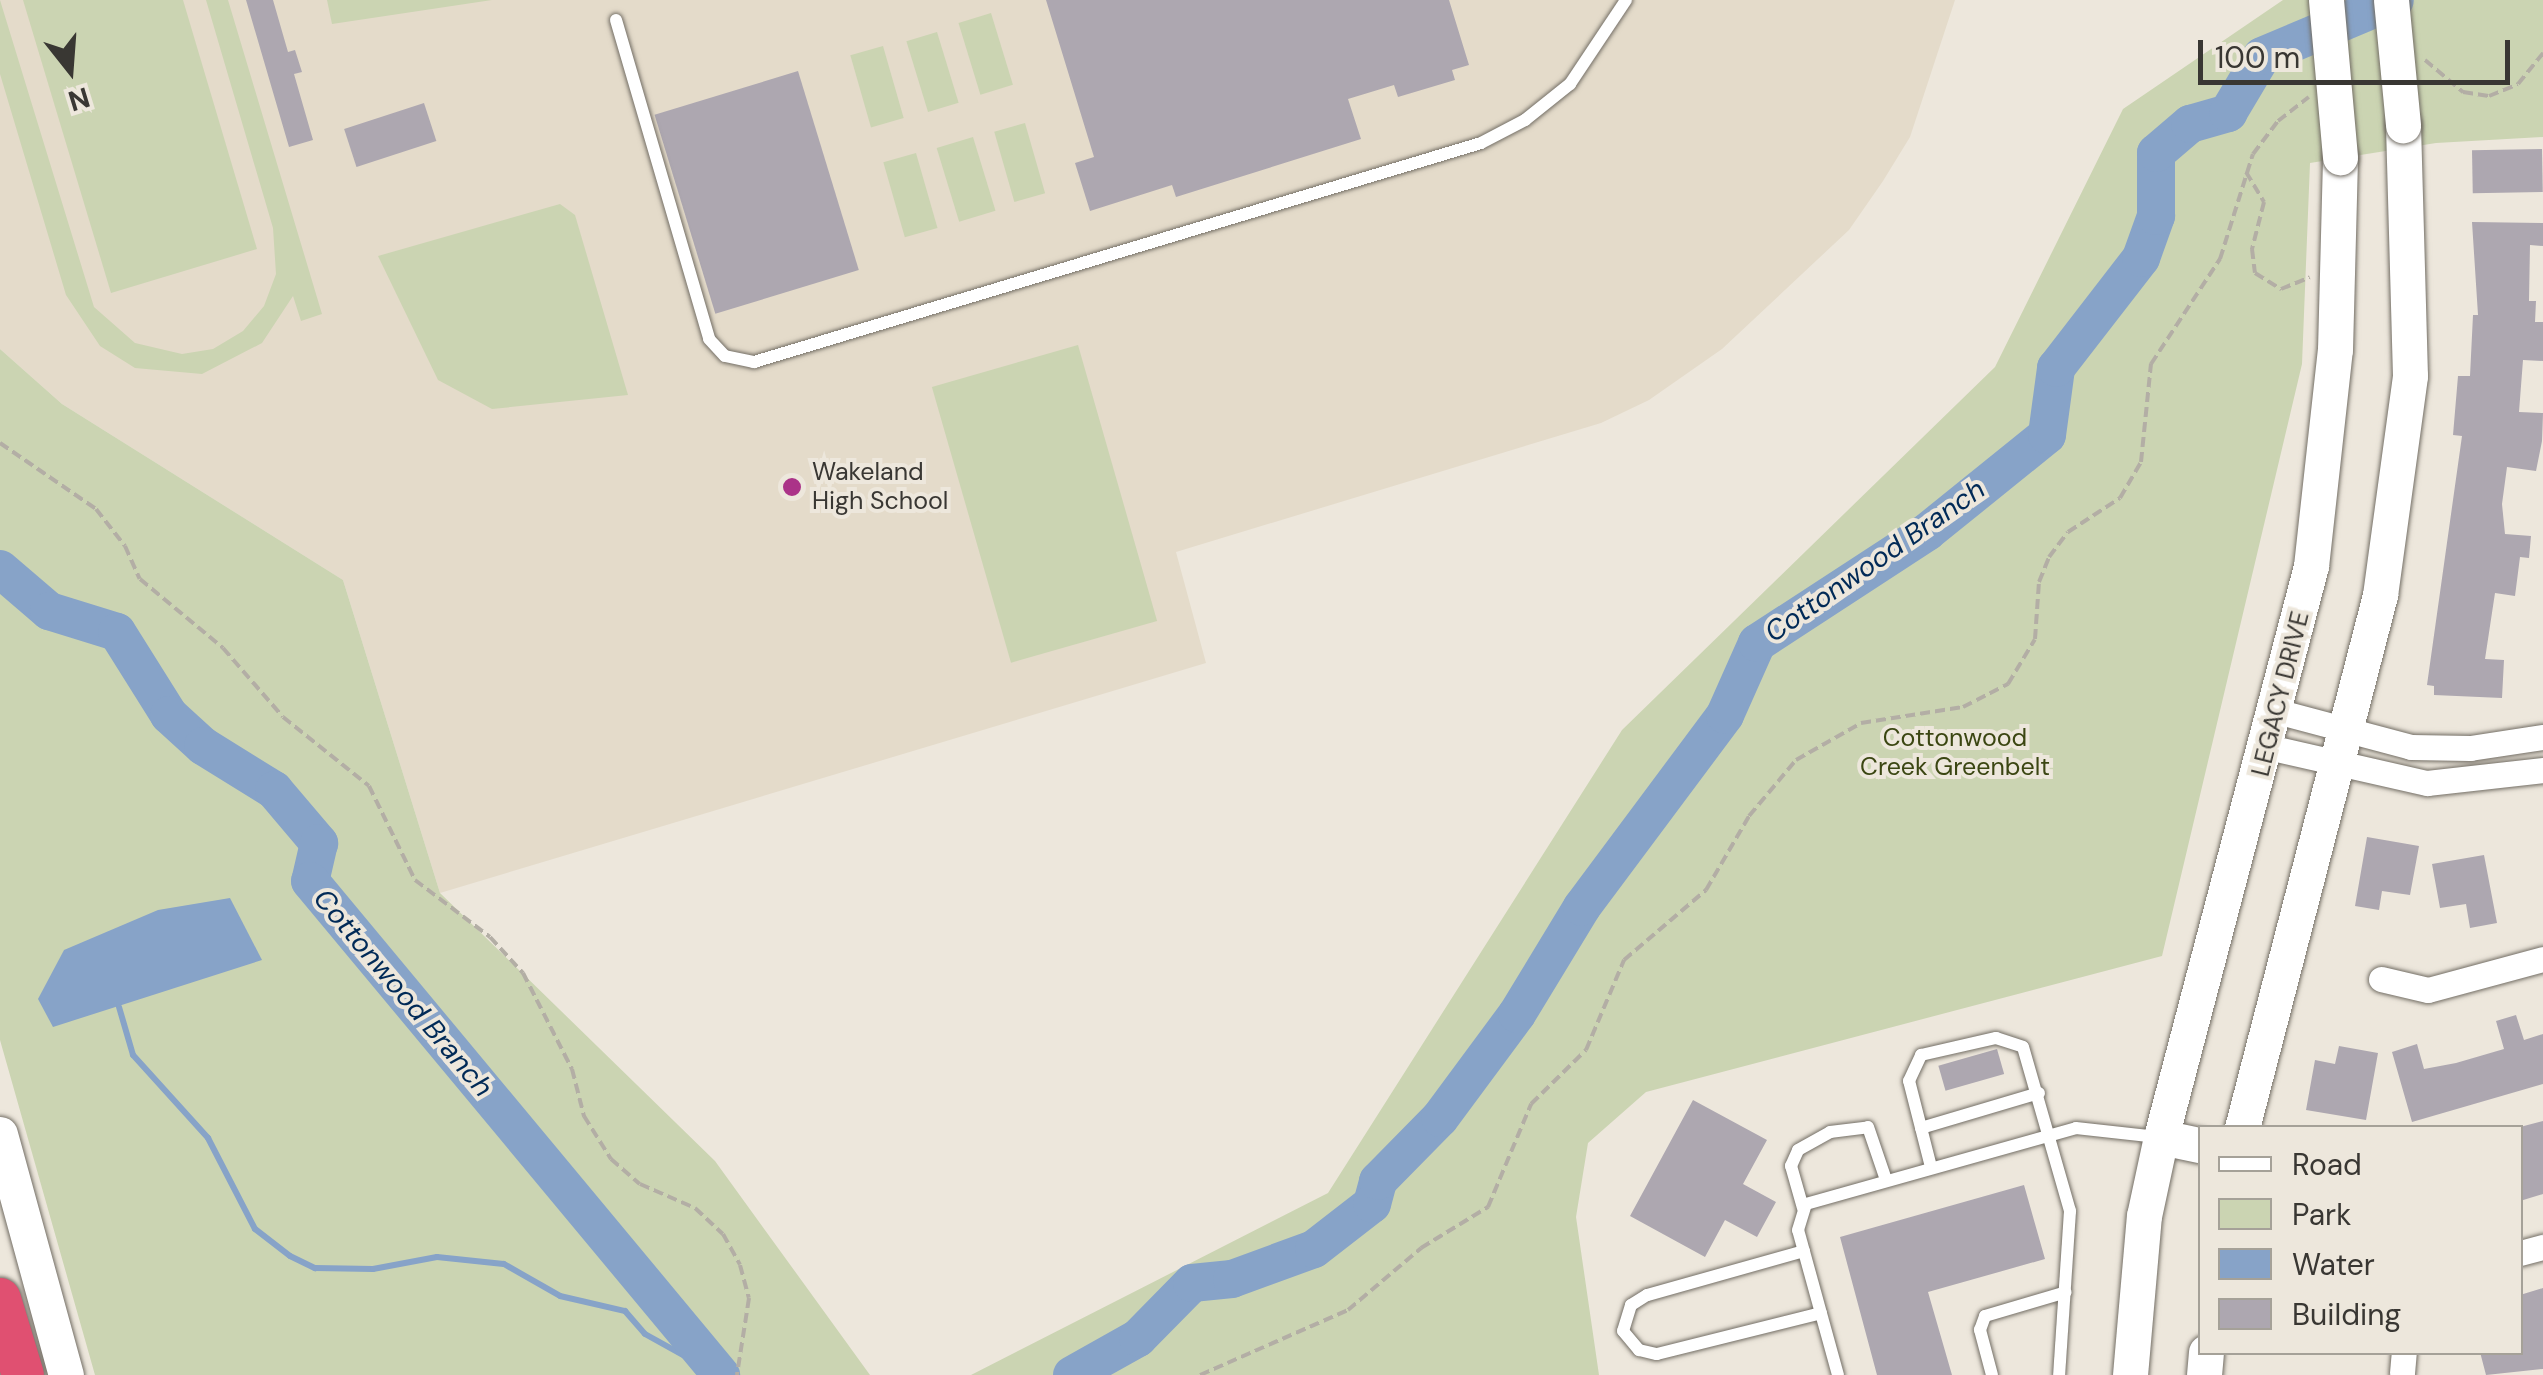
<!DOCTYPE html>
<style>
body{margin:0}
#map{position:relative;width:2543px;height:1375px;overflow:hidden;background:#ede7dc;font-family:"DM Sans",sans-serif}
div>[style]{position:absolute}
.built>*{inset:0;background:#e4dbca}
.green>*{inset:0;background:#cbd4b2;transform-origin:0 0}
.water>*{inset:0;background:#87a3c8}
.stream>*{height:6px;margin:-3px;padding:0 3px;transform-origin:3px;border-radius:3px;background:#87a3c8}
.river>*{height:38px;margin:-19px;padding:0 19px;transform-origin:19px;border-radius:19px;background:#87a3c8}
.building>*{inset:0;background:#ada7b0;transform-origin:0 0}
.path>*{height:4px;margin-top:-2px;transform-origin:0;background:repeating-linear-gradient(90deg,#b3aea5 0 10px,transparent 0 15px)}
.roads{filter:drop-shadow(0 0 2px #736e65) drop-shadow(0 0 2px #736e65)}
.service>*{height:12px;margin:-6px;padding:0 6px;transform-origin:6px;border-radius:6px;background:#fff}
.minor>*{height:25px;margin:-12.5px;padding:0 12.5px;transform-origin:12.5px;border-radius:12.5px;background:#fff}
.secondary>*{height:35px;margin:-17.5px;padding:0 17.5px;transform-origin:17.5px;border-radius:17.5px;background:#fff}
.motorway>*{height:42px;margin:-21px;padding:0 21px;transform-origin:21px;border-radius:21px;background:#e05071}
.bridges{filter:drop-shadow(0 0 2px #736e65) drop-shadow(0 0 2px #736e65)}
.secondary-bridge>*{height:35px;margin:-17.5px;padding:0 17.5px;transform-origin:17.5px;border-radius:17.5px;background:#fff}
.dots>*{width:28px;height:28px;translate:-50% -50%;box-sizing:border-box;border:5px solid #ede7dc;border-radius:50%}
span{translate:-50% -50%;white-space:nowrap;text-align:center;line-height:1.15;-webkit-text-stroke:8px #ede7dc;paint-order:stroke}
.poi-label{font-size:25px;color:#393733}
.left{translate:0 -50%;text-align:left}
.street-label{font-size:25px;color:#393733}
.park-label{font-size:25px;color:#3b4612}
.water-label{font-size:28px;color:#012a57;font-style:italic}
.legend{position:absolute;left:2198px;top:1125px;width:325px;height:230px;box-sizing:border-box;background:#ede7dc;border:2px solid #a5a198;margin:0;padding:12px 18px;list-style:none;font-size:30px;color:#393733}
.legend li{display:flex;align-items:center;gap:20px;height:50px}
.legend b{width:50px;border:2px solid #a5a198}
.north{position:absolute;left:20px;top:20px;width:100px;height:100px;-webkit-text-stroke:8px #ede7dc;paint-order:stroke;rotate:163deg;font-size:28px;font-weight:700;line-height:40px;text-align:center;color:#393733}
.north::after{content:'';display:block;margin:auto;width:35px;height:45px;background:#393733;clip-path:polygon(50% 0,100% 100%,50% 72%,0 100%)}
.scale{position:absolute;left:2198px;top:40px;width:312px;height:45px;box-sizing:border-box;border:5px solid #393733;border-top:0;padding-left:12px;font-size:30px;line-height:35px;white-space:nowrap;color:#393733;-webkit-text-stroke:8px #ede7dc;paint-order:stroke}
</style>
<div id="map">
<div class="built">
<i style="clip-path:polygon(0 0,1955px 0,1910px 137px,1883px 181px,1849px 230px,1722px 349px,1649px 400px,1601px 423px,1176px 552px,1206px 663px,440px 893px,343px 580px,62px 404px,0 349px)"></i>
</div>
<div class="green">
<i style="clip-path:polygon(0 0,94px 307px,135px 343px,182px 354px,213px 349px,243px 331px,264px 306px,276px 274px,273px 228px,206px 0,228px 0,322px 314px,301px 321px,293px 296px,262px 343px,202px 374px,135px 368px,100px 346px,66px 295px,0 74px)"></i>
<i style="clip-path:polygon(23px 0,183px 0,257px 249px,111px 293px)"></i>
<i style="clip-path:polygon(327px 0,492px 0,332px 24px)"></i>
<i style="clip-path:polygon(2283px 0,2543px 0,2543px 137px,2436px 143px,2310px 163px,2302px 364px,2162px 956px,1646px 1092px,1588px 1143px,1576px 1217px,1599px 1375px,971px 1375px,1328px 1193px,1622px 730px,1995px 367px,2123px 109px)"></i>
<i style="left:991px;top:13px;width:75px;height:34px;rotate:73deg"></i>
<i style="left:937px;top:32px;width:74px;height:32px;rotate:73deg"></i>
<i style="left:883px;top:46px;width:75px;height:34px;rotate:74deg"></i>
<i style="left:1025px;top:123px;width:73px;height:32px;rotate:74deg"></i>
<i style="left:973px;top:137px;width:77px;height:38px;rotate:73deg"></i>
<i style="left:916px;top:153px;width:78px;height:34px;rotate:74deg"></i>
<i style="clip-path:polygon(560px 204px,575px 215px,628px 395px,492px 409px,438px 380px,378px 256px)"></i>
<i style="left:1078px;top:345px;width:287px;height:152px;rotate:74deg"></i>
<i style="clip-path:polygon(0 349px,62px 404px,343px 580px,440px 893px,715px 1161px,870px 1375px,95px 1375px,0 1040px)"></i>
</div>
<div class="water">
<i style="clip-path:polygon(230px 898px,262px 960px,53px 1027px,38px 999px,64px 950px,158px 910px)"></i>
</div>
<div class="stream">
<i style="left:119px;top:1007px;width:50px;rotate:73.7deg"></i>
<i style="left:133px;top:1055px;width:112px;rotate:47.9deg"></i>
<i style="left:208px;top:1138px;width:102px;rotate:62.7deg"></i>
<i style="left:255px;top:1229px;width:44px;rotate:37.6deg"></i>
<i style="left:290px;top:1256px;width:28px;rotate:26deg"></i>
<i style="left:315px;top:1268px;width:58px;rotate:1deg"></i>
<i style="left:373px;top:1269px;width:65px;rotate:-10.6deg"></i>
<i style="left:437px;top:1257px;width:67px;rotate:6deg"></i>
<i style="left:504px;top:1264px;width:64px;rotate:29.7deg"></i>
<i style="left:560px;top:1296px;width:67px;rotate:13deg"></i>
<i style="left:625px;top:1311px;width:30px;rotate:49deg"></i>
<i style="left:645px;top:1334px;width:85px;rotate:29deg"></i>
</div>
<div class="river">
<i style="left:0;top:569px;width:65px;rotate:40.6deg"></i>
<i style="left:49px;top:611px;width:71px;rotate:17.2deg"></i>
<i style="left:117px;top:632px;width:98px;rotate:57.9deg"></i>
<i style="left:169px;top:715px;width:46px;rotate:42.4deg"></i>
<i style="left:203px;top:746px;width:84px;rotate:31.8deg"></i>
<i style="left:274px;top:790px;width:70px;rotate:49.7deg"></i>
<i style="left:319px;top:843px;width:39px;rotate:103deg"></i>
<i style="left:310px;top:881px;width:643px;rotate:50.24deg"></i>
<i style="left:1072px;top:1375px;width:76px;rotate:-29.3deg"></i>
<i style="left:1138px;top:1338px;width:77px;rotate:-45.5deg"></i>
<i style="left:1192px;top:1283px;width:40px;rotate:-5.7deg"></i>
<i style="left:1232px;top:1279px;width:87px;rotate:-20.1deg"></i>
<i style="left:1314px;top:1249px;width:73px;rotate:-37.8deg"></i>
<i style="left:1372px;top:1204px;width:24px;rotate:-75deg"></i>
<i style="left:1378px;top:1181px;width:88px;rotate:-45.5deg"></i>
<i style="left:1440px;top:1118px;width:129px;rotate:-53.5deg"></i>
<i style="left:1517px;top:1014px;width:125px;rotate:-58.7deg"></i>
<i style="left:1582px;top:907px;width:239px;rotate:-53.3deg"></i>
<i style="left:1725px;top:715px;width:79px;rotate:-66deg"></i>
<i style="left:1757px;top:643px;width:203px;rotate:-33.1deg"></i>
<i style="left:1927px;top:532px;width:154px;rotate:-38.9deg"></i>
<i style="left:2047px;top:435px;width:68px;rotate:-82.3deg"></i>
<i style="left:2056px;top:368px;width:139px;rotate:-52.3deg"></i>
<i style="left:2141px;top:258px;width:45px;rotate:-70.3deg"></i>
<i style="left:2156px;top:216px;width:63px;rotate:-90deg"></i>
<i style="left:2156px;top:153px;width:45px;rotate:-40.5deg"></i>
<i style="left:2190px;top:124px;width:40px;rotate:-16deg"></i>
<i style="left:2228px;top:113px;width:66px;rotate:-59.2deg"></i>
<i style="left:2262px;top:56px;width:144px;rotate:-22.8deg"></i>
</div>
<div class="building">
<i style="clip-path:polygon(246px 0,273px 0,288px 52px,295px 50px,302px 72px,294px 74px,313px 140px,289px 147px)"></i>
<i style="clip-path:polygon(1046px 0,1449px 0,1469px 65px,1452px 70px,1455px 80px,1398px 97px,1394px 85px,1348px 99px,1361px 139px,1176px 197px,1172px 185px,1090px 211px,1075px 163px,1094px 157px)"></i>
<i style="left:798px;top:71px;width:208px;height:150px;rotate:73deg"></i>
<i style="left:424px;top:103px;width:40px;height:84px;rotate:72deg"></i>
<i style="left:2542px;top:149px;width:43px;height:70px;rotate:89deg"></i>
<i style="clip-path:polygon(2472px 222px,2543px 223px,2543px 246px,2530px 245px,2529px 301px,2536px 301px,2535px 322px,2543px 322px,2543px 361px,2523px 360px,2519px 412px,2543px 413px,2542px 441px,2536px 471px,2507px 467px,2502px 504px,2505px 534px,2531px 536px,2529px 558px,2520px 557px,2515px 596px,2495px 593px,2485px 659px,2504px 660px,2502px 698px,2434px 695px,2434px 686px,2427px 685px,2462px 436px,2453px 435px,2458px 376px,2470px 376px,2473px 315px,2478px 315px)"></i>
<i style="clip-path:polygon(2367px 837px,2419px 846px,2410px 895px,2382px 891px,2379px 910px,2355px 906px)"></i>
<i style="clip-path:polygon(2484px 855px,2497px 923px,2470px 928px,2466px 904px,2440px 908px,2432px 864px)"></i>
<i style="clip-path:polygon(2516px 1015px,2524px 1040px,2543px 1034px,2543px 1084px,2412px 1122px,2392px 1052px,2417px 1044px,2424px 1069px,2456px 1063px,2504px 1049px,2496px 1021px)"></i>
<i style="clip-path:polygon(2339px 1046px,2378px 1053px,2366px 1120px,2306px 1110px,2315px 1060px,2335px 1064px)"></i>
<i style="left:1997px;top:1049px;width:26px;height:61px;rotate:74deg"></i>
<i style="clip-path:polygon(1693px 1100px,1767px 1140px,1743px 1184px,1776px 1202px,1757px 1237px,1725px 1220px,1705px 1257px,1630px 1216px)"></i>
<i style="clip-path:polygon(2543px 1121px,2543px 1194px,2520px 1201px,2520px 1127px)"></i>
<i style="clip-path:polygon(2024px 1185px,2045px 1259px,1928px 1292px,1952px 1375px,1877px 1375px,1840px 1237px)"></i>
<i style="clip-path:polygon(2543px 1288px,2543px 1369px,2486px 1375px,2480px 1352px,2520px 1352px,2520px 1295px)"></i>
</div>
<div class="path">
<i style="left:2425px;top:60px;width:50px;rotate:40.1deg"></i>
<i style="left:2463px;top:92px;width:26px;rotate:9deg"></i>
<i style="left:2489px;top:96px;width:31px;rotate:-22deg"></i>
<i style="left:2518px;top:84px;width:40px;rotate:-51deg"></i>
<i style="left:2246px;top:172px;width:35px;rotate:59deg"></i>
<i style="left:2264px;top:202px;width:49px;rotate:104.3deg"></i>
<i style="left:2252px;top:249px;width:24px;rotate:83deg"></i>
<i style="left:2255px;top:273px;width:31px;rotate:32deg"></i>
<i style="left:2281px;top:289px;width:31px;rotate:-22deg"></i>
<i style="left:0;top:443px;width:116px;rotate:34.5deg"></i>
<i style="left:96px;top:509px;width:47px;rotate:51.9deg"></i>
<i style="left:125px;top:546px;width:36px;rotate:66deg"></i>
<i style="left:140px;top:579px;width:108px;rotate:39.7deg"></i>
<i style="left:223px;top:648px;width:91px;rotate:49deg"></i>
<i style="left:283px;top:717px;width:110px;rotate:38.7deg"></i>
<i style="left:369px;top:786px;width:105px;rotate:63.9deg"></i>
<i style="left:415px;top:880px;width:94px;rotate:37.2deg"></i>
<i style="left:490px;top:937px;width:49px;rotate:47.5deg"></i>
<i style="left:523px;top:973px;width:108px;rotate:63deg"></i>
<i style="left:572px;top:1069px;width:49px;rotate:75.7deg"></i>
<i style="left:584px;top:1116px;width:51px;rotate:57.9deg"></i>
<i style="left:611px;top:1159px;width:38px;rotate:41deg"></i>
<i style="left:640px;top:1184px;width:60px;rotate:23.6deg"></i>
<i style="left:695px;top:1208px;width:38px;rotate:43deg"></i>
<i style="left:723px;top:1234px;width:35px;rotate:61deg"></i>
<i style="left:740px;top:1265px;width:34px;rotate:75deg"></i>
<i style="left:749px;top:1298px;width:78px;rotate:98.9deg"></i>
<i style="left:1200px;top:1375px;width:162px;rotate:-23.7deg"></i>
<i style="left:1348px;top:1310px;width:96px;rotate:-40.3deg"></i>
<i style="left:1421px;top:1248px;width:79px;rotate:-31.5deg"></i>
<i style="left:1488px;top:1207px;width:112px;rotate:-67.3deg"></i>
<i style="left:1531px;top:1104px;width:77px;rotate:-44.5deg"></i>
<i style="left:1586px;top:1050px;width:98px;rotate:-67.1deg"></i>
<i style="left:1624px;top:960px;width:108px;rotate:-40.5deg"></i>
<i style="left:1706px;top:890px;width:86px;rotate:-59.8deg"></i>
<i style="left:1749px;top:816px;width:73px;rotate:-50deg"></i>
<i style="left:1796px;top:760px;width:75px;rotate:-29.6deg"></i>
<i style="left:1861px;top:723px;width:103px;rotate:-8.9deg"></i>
<i style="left:1963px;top:707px;width:51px;rotate:-27.1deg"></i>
<i style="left:2008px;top:684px;width:52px;rotate:-59deg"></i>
<i style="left:2035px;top:639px;width:57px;rotate:-86deg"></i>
<i style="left:2039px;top:582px;width:27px;rotate:-68deg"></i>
<i style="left:2049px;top:557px;width:31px;rotate:-53deg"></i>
<i style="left:2068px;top:532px;width:62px;rotate:-33.2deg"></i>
<i style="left:2120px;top:498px;width:42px;rotate:-59.7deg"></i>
<i style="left:2141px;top:462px;width:99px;rotate:-84.2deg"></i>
<i style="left:2151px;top:364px;width:126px;rotate:-56.7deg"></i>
<i style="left:2220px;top:259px;width:110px;rotate:-72.6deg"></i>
<i style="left:2253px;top:154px;width:41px;rotate:-52.9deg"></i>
<i style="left:2278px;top:121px;width:39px;rotate:-38deg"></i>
</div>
<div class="roads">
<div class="service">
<i style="left:616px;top:20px;width:332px;rotate:73.7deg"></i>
<i style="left:709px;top:339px;width:23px;rotate:47deg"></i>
<i style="left:725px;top:356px;width:30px;rotate:12deg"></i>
<i style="left:754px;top:362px;width:759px;rotate:-16.76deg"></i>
<i style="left:1481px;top:143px;width:50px;rotate:-27.6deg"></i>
<i style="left:1525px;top:120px;width:58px;rotate:-38.7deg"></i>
<i style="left:1570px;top:84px;width:101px;rotate:-56.3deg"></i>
<i style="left:1921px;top:1128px;width:123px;rotate:-16.5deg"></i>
<i style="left:1931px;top:1167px;width:89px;rotate:-104.3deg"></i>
<i style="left:1909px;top:1081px;width:29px;rotate:-65deg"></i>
<i style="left:1921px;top:1055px;width:77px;rotate:-12.8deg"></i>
<i style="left:1996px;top:1038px;width:28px;rotate:18deg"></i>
<i style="left:2023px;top:1047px;width:171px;rotate:74deg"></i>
<i style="left:2070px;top:1211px;width:164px;rotate:93.8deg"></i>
<i style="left:1803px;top:1208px;width:44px;rotate:-105.9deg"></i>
<i style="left:1791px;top:1166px;width:17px;rotate:-66deg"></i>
<i style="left:1798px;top:1150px;width:37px;rotate:-29deg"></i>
<i style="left:1830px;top:1132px;width:38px;rotate:-7deg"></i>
<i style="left:1868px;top:1127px;width:56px;rotate:71.2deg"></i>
<i style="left:1804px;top:1251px;width:163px;rotate:164.3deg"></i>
<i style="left:1647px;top:1295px;width:19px;rotate:148deg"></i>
<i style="left:1631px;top:1305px;width:27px;rotate:107deg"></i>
<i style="left:1623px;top:1331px;width:25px;rotate:50deg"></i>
<i style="left:1639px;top:1350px;width:18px;rotate:13deg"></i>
<i style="left:1657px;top:1354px;width:169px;rotate:-14deg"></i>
<i style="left:1838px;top:1375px;width:150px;rotate:-105.4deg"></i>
<i style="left:1798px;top:1230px;width:27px;rotate:-73deg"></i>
<i style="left:1806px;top:1204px;width:280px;rotate:-15.7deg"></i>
<i style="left:2076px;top:1128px;width:82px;rotate:6.3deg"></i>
<i style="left:1992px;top:1375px;width:47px;rotate:-104.9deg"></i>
<i style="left:1980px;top:1330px;width:15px;rotate:-70deg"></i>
<i style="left:1985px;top:1316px;width:84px;rotate:-16.5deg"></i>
</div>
<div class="minor">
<i style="left:2276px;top:711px;width:140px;rotate:14.9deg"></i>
<i style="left:2411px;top:747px;width:59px;rotate:1deg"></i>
<i style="left:2470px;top:748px;width:74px;rotate:-8.6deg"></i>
<i style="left:2268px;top:747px;width:163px;rotate:12.8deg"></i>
<i style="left:2427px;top:783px;width:117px;rotate:-6.4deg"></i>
<i style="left:2381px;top:979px;width:48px;rotate:13.2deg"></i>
<i style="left:2428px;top:990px;width:119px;rotate:-15.1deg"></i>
<i style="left:2520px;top:1253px;width:24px;rotate:-15deg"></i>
<i style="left:2402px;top:1373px;width:21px;rotate:-85deg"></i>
</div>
<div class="secondary">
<i style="left:2242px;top:1128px;width:551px;rotate:-75.48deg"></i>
<i style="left:2380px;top:595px;width:221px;rotate:-82.2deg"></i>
<i style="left:2410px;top:376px;width:251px;rotate:-91.6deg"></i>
<i style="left:0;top:1134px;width:250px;rotate:74.7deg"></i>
<i style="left:2161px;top:1137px;width:40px;rotate:12deg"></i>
<i style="left:2130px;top:1375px;width:160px;rotate:-85deg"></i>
<i style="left:2144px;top:1216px;width:81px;rotate:-77.9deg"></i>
<i style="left:2161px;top:1137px;width:590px;rotate:-75.28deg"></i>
<i style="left:2311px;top:566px;width:217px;rotate:-83.7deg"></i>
<i style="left:2335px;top:350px;width:193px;rotate:-88.5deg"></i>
<i style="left:2204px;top:1375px;width:23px;rotate:-85deg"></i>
</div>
<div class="motorway">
<i style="left:0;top:1299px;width:79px;rotate:73.2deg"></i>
</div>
</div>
<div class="bridges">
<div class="secondary-bridge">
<i style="left:2326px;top:0;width:158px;rotate:84.9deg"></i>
<i style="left:2391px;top:0;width:126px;rotate:84.5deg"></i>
</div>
</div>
<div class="dots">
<i style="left:792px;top:487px;background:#ab3388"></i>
</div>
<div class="poi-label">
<span class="left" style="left:812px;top:487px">Wakeland<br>High School</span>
</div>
<div class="street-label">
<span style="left:2281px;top:694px;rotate:-76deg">LEGACY DRIVE</span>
</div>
<div class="park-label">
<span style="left:1955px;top:753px">Cottonwood<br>Creek Greenbelt</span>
</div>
<div class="water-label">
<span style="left:1875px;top:561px;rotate:-35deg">Cottonwood Branch</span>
<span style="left:403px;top:993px;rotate:50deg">Cottonwood Branch</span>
</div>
<ul class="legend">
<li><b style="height:12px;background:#fff"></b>Road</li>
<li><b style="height:28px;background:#cbd4b2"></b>Park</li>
<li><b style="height:28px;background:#87a3c8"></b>Water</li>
<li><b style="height:28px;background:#ada7b0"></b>Building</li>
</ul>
<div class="north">N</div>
<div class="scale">100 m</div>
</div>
